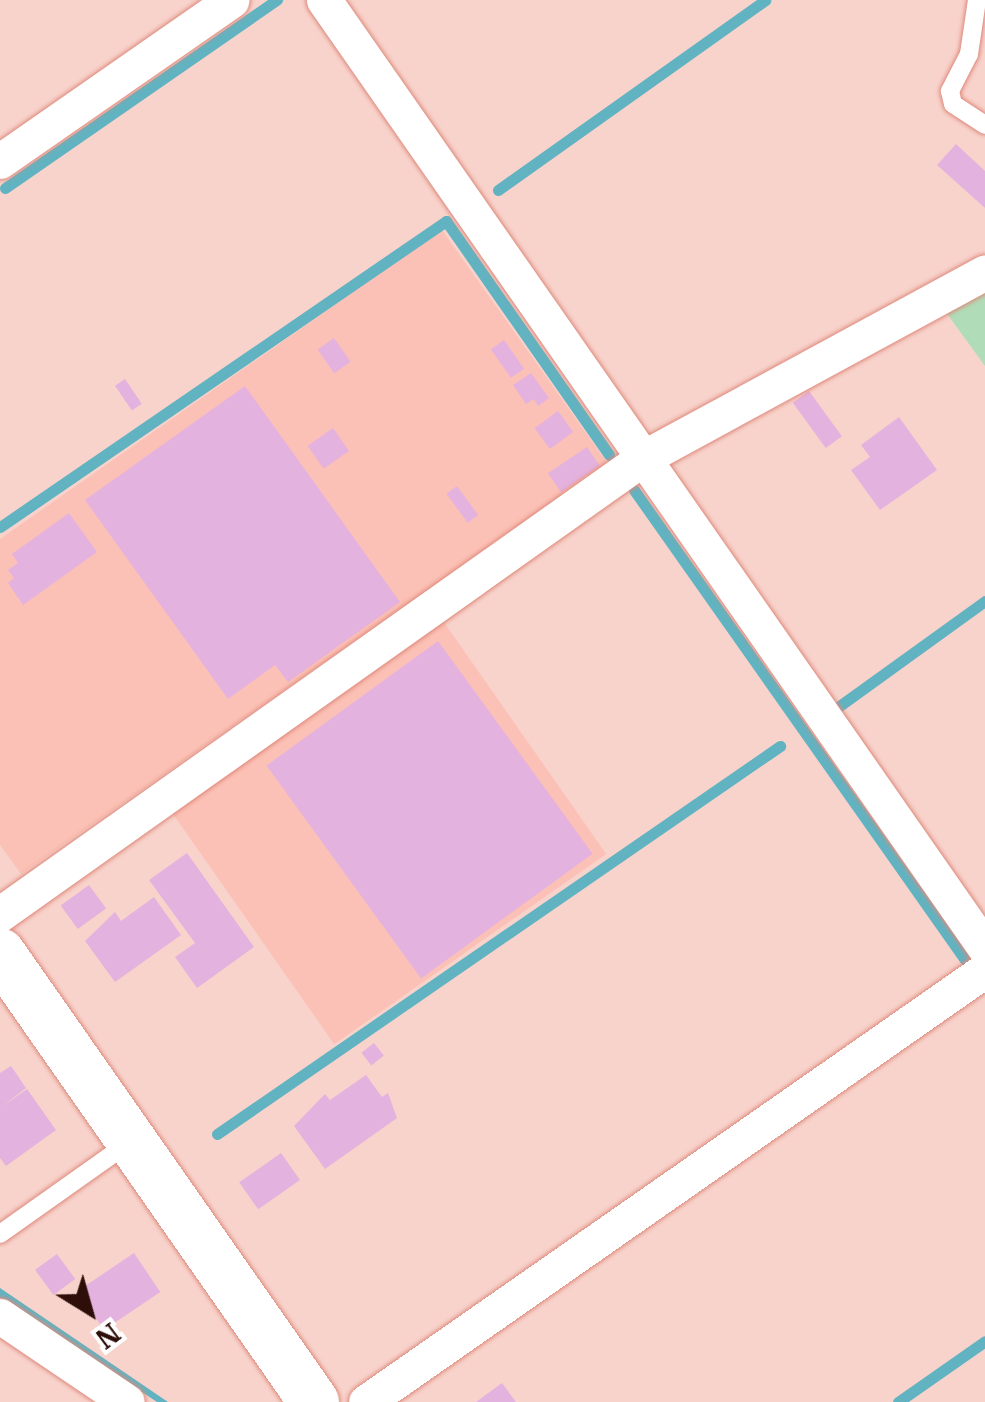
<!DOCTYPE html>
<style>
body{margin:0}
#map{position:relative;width:985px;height:1402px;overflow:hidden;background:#f8d3cc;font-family:"IBM Plex Serif",serif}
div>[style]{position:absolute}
.built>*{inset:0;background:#fcc1b6;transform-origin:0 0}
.green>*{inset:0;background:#b0dcb8}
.water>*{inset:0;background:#62b3c1}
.stream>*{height:11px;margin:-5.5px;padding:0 5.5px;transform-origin:5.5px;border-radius:5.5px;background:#62b3c1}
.building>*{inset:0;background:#e4b2de;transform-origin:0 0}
.roads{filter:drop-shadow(0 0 2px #de897b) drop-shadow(0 0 2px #de897b)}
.lane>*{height:18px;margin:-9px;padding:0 9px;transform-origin:9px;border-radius:9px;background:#fff}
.street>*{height:35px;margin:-17.5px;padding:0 17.5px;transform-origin:17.5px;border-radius:17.5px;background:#fff}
.secondary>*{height:50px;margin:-25px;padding:0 25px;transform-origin:25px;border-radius:25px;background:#fff}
span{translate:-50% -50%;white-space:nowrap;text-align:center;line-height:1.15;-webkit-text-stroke:10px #fefefe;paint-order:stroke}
.north{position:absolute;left:40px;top:1262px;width:100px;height:100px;-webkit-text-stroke:8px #fefefe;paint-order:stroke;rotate:143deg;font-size:28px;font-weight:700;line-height:40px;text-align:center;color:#2d0e09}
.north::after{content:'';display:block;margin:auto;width:35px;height:45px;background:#2d0e09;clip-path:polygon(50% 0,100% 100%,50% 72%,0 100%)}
</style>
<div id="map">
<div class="built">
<i style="clip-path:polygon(442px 230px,608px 464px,21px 874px,0 845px,0 539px)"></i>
<i style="left:441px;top:618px;width:288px;height:332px;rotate:55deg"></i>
</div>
<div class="green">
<i style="clip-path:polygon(985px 290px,985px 366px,945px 311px)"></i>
</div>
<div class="water">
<i style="clip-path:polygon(0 1288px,168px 1402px,157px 1402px,0 1298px)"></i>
</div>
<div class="stream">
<i style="left:5px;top:188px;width:331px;rotate:-34.7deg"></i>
<i style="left:498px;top:190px;width:328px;rotate:-35.4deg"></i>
<i style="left:634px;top:490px;width:580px;rotate:54.83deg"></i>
<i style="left:0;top:527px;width:541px;rotate:-34.45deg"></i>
<i style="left:446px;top:221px;width:285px;rotate:55.1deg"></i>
<i style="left:838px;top:707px;width:181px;rotate:-35.8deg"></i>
<i style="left:217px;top:1134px;width:684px;rotate:-34.57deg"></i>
<i style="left:898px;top:1402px;width:106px;rotate:-35deg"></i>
</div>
<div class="building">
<i style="clip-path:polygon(956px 144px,985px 171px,985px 208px,937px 165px)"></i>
<i style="left:334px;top:338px;width:29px;height:20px;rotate:55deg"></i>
<i style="left:504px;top:340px;width:35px;height:16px;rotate:55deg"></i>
<i style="clip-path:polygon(531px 373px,549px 398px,538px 406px,534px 399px,526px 404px,513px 385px)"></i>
<i style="left:125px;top:379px;width:30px;height:12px;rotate:56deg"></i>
<i style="clip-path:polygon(245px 386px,400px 602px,288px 682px,275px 665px,228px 699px,85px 500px)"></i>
<i style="left:809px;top:391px;width:56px;height:20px;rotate:54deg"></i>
<i style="left:558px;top:411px;width:26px;height:29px;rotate:54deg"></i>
<i style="clip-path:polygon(899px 417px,937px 470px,880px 510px,851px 470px,870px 457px,861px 445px)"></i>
<i style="left:333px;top:428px;width:28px;height:31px;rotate:55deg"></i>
<i style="left:587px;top:447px;width:23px;height:47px;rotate:56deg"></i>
<i style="left:457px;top:486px;width:36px;height:13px;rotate:54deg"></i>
<i style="clip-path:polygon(69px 513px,97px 552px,23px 605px,8px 583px,14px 578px,8px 570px,18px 563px,12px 554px)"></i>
<i style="left:438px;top:641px;width:263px;height:212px;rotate:54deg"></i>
<i style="clip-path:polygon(187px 853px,254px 947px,197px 988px,175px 957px,195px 943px,149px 880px)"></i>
<i style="left:89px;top:885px;width:29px;height:35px;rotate:54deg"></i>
<i style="clip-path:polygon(154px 897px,181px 935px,115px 982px,85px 941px,115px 912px,121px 921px)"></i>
<i style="left:374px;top:1043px;width:16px;height:16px;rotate:52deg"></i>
<i style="clip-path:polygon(11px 1066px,26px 1088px,3px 1106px,27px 1089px,56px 1130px,6px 1166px,0 1158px,0 1073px)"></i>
<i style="clip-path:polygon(366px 1075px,382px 1097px,388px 1093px,397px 1118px,325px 1169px,294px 1126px,325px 1094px,330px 1100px)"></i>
<i style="left:281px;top:1153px;width:33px;height:51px;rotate:55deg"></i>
<i style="left:134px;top:1253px;width:47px;height:68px;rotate:56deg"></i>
<i style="left:57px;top:1254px;width:31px;height:27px;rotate:54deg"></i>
<i style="clip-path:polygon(502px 1383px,516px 1402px,476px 1402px)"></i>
</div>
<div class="roads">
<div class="lane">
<i style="left:977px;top:0;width:55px;rotate:98.4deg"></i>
<i style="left:969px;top:54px;width:42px;rotate:117.2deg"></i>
<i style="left:950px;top:91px;width:13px;rotate:77deg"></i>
<i style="left:953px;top:104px;width:38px;rotate:33deg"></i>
<i style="left:0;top:1234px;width:159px;rotate:-35.3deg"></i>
</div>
<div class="street">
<i style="left:324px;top:0;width:1156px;rotate:55.11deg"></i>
<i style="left:0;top:161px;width:282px;rotate:-34.8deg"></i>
<i style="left:0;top:914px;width:788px;rotate:-35.34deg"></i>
<i style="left:643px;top:458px;width:389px;rotate:-28.5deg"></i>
<i style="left:0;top:1316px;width:153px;rotate:34.1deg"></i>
<i style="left:366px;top:1402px;width:755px;rotate:-34.91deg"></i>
</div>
<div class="secondary">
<i style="left:0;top:953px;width:548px;rotate:55.03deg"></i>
</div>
</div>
<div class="north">N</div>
</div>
